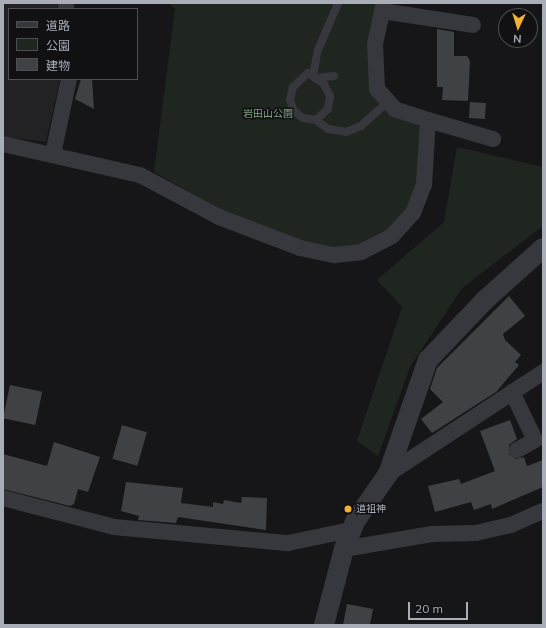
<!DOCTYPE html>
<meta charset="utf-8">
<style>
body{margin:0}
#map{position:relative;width:546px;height:628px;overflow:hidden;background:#161618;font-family:Mulish,"Noto Sans JP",sans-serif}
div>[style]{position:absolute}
.built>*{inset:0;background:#222225}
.green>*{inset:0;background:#1e261f}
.building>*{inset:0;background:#404145;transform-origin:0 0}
.service>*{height:8px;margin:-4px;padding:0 4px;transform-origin:4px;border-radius:4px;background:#37383d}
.minor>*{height:16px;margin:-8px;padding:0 8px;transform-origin:8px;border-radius:8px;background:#37383d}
.tertiary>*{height:20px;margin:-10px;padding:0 10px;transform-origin:10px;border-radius:10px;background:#37383d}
.dots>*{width:11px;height:11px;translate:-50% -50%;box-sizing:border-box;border:2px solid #111113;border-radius:50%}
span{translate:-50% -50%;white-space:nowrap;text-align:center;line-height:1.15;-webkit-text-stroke:3px #111113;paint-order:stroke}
.park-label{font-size:10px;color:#7fa381}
.poi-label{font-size:10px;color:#a8adb8}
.left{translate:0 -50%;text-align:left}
.frame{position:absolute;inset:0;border:4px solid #a8adb8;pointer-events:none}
.legend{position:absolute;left:8px;top:8px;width:130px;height:72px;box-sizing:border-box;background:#111113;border:1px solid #4d4f55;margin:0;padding:5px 7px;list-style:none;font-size:12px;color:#a8adb8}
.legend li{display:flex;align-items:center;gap:8px;height:20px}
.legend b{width:20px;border:1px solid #4d4f55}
.north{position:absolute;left:498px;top:8px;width:40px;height:40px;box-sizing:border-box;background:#111113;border:1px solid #4d4f55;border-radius:50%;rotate:184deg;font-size:11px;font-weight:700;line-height:16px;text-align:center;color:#a8adb8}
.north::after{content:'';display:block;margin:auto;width:14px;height:18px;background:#f2b134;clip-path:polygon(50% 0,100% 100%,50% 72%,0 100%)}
.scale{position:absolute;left:408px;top:602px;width:60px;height:18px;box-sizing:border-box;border:2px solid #a8adb8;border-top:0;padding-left:5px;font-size:12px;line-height:14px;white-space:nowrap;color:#a8adb8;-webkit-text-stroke:3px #111113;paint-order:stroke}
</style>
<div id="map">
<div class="built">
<i style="clip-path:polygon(3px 3px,57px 3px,57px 9px,9px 9px,9px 79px,60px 79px,46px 142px,3px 137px)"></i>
</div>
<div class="green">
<i style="clip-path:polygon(169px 3px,378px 3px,369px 80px,423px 130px,419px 184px,408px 210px,358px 260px,229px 214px,154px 172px,175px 9px)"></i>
<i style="clip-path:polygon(457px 147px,543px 167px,543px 226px,462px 288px,410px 367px,378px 456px,357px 441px,402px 307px,377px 280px,444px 222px)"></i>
</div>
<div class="building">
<i style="clip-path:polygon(437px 29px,454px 32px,454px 56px,467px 56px,470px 61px,468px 101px,442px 100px,443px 87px,437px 87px)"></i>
<i style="clip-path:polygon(81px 79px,92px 79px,94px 109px,75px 99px)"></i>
<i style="left:470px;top:102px;width:16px;height:16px;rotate:4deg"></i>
<i style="clip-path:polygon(509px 296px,525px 316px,503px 334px,505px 340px,521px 355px,515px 362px,519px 365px,496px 392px,432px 433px,421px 419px,443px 402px,430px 389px,437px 368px)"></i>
<i style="left:10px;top:385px;width:33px;height:34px;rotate:12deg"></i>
<i style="clip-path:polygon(510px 420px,517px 439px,509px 445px,509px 454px,516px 459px,524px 457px,527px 466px,543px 460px,543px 487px,492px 509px,491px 504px,474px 510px,471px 502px,435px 512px,428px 486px,459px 479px,461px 484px,495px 471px,480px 431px)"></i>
<i style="left:122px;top:425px;width:26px;height:35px;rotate:16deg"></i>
<i style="clip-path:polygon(54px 442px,100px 457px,88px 492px,78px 489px,74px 504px,70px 506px,3px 489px,3px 454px,47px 466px)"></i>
<i style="clip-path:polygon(126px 482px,183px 488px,181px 503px,213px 507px,213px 502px,223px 504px,224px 500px,241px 503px,242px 497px,267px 498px,266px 530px,178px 517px,176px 523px,138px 520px,139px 516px,121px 511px)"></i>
<i style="clip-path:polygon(347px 604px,373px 609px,370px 625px,343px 625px)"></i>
</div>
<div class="service">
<i style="left:313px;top:75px;width:25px;rotate:-79deg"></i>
<i style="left:318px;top:50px;width:51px;rotate:-66.9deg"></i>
<i style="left:318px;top:78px;width:16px;rotate:-7deg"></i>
<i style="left:316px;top:120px;width:16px;rotate:-43deg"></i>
<i style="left:328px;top:109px;width:13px;rotate:-81deg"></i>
<i style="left:330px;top:96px;width:13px;rotate:-117deg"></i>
<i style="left:324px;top:84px;width:19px;rotate:-145deg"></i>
<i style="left:308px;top:73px;width:21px;rotate:137deg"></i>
<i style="left:293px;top:87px;width:13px;rotate:103deg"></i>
<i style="left:290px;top:100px;width:12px;rotate:70deg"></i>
<i style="left:294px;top:111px;width:11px;rotate:38deg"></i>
<i style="left:303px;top:118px;width:13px;rotate:9deg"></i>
<i style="left:316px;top:120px;width:15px;rotate:37deg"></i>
<i style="left:328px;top:129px;width:18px;rotate:9deg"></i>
<i style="left:346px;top:132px;width:16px;rotate:-22deg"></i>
<i style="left:361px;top:126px;width:36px;rotate:-42deg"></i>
</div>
<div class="minor">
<i style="left:66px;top:3px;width:6px;rotate:90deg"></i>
<i style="left:382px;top:11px;width:92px;rotate:8.7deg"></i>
<i style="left:428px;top:120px;width:68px;rotate:16.3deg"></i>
<i style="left:3px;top:144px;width:140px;rotate:12.8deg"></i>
<i style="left:140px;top:175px;width:89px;rotate:28deg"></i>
<i style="left:219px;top:217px;width:87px;rotate:20.9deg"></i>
<i style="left:300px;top:248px;width:35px;rotate:12deg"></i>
<i style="left:334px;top:255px;width:27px;rotate:-6deg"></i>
<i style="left:361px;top:252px;width:35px;rotate:-27deg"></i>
<i style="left:392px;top:236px;width:31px;rotate:-48deg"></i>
<i style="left:413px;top:213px;width:30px;rotate:-69deg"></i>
<i style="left:424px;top:185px;width:65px;rotate:-86.5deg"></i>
<i style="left:428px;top:120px;width:35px;rotate:-162deg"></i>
<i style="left:395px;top:109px;width:27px;rotate:-132deg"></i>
<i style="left:377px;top:89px;width:45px;rotate:-92.5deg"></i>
<i style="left:375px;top:44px;width:42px;rotate:-77.6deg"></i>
<i style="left:53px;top:154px;width:77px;rotate:-78deg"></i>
<i style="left:512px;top:392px;width:53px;rotate:64.4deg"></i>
<i style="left:535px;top:440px;width:21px;rotate:151deg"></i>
<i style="left:388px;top:474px;width:186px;rotate:-33.3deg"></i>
<i style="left:3px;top:498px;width:115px;rotate:14.6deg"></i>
<i style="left:114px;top:527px;width:175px;rotate:5.3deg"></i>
<i style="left:288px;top:543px;width:64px;rotate:-11.7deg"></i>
<i style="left:344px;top:549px;width:89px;rotate:-9.7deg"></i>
<i style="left:432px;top:534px;width:44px;rotate:-1.3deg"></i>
<i style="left:476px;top:533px;width:36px;rotate:-13deg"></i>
<i style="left:511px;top:525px;width:35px;rotate:-24deg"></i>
</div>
<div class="tertiary">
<i style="left:324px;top:625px;width:79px;rotate:-75.3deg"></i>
<i style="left:344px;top:549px;width:31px;rotate:-68deg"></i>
<i style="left:356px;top:520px;width:56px;rotate:-55.2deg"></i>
<i style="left:388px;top:474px;width:121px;rotate:-70.7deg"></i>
<i style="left:428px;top:360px;width:83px;rotate:-46.5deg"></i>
<i style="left:485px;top:300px;width:78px;rotate:-41.9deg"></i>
</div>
<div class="dots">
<i style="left:348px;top:509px;background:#f2b134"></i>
</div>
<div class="park-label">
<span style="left:268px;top:114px">岩田山公園</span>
</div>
<div class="poi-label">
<span class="left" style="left:356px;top:509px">道祖神</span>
</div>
<div class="frame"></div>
<ul class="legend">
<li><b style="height:5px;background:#37383d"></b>道路</li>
<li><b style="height:11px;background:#1e261f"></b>公園</li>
<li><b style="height:11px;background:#404145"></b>建物</li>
</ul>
<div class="north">N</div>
<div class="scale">20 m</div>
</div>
